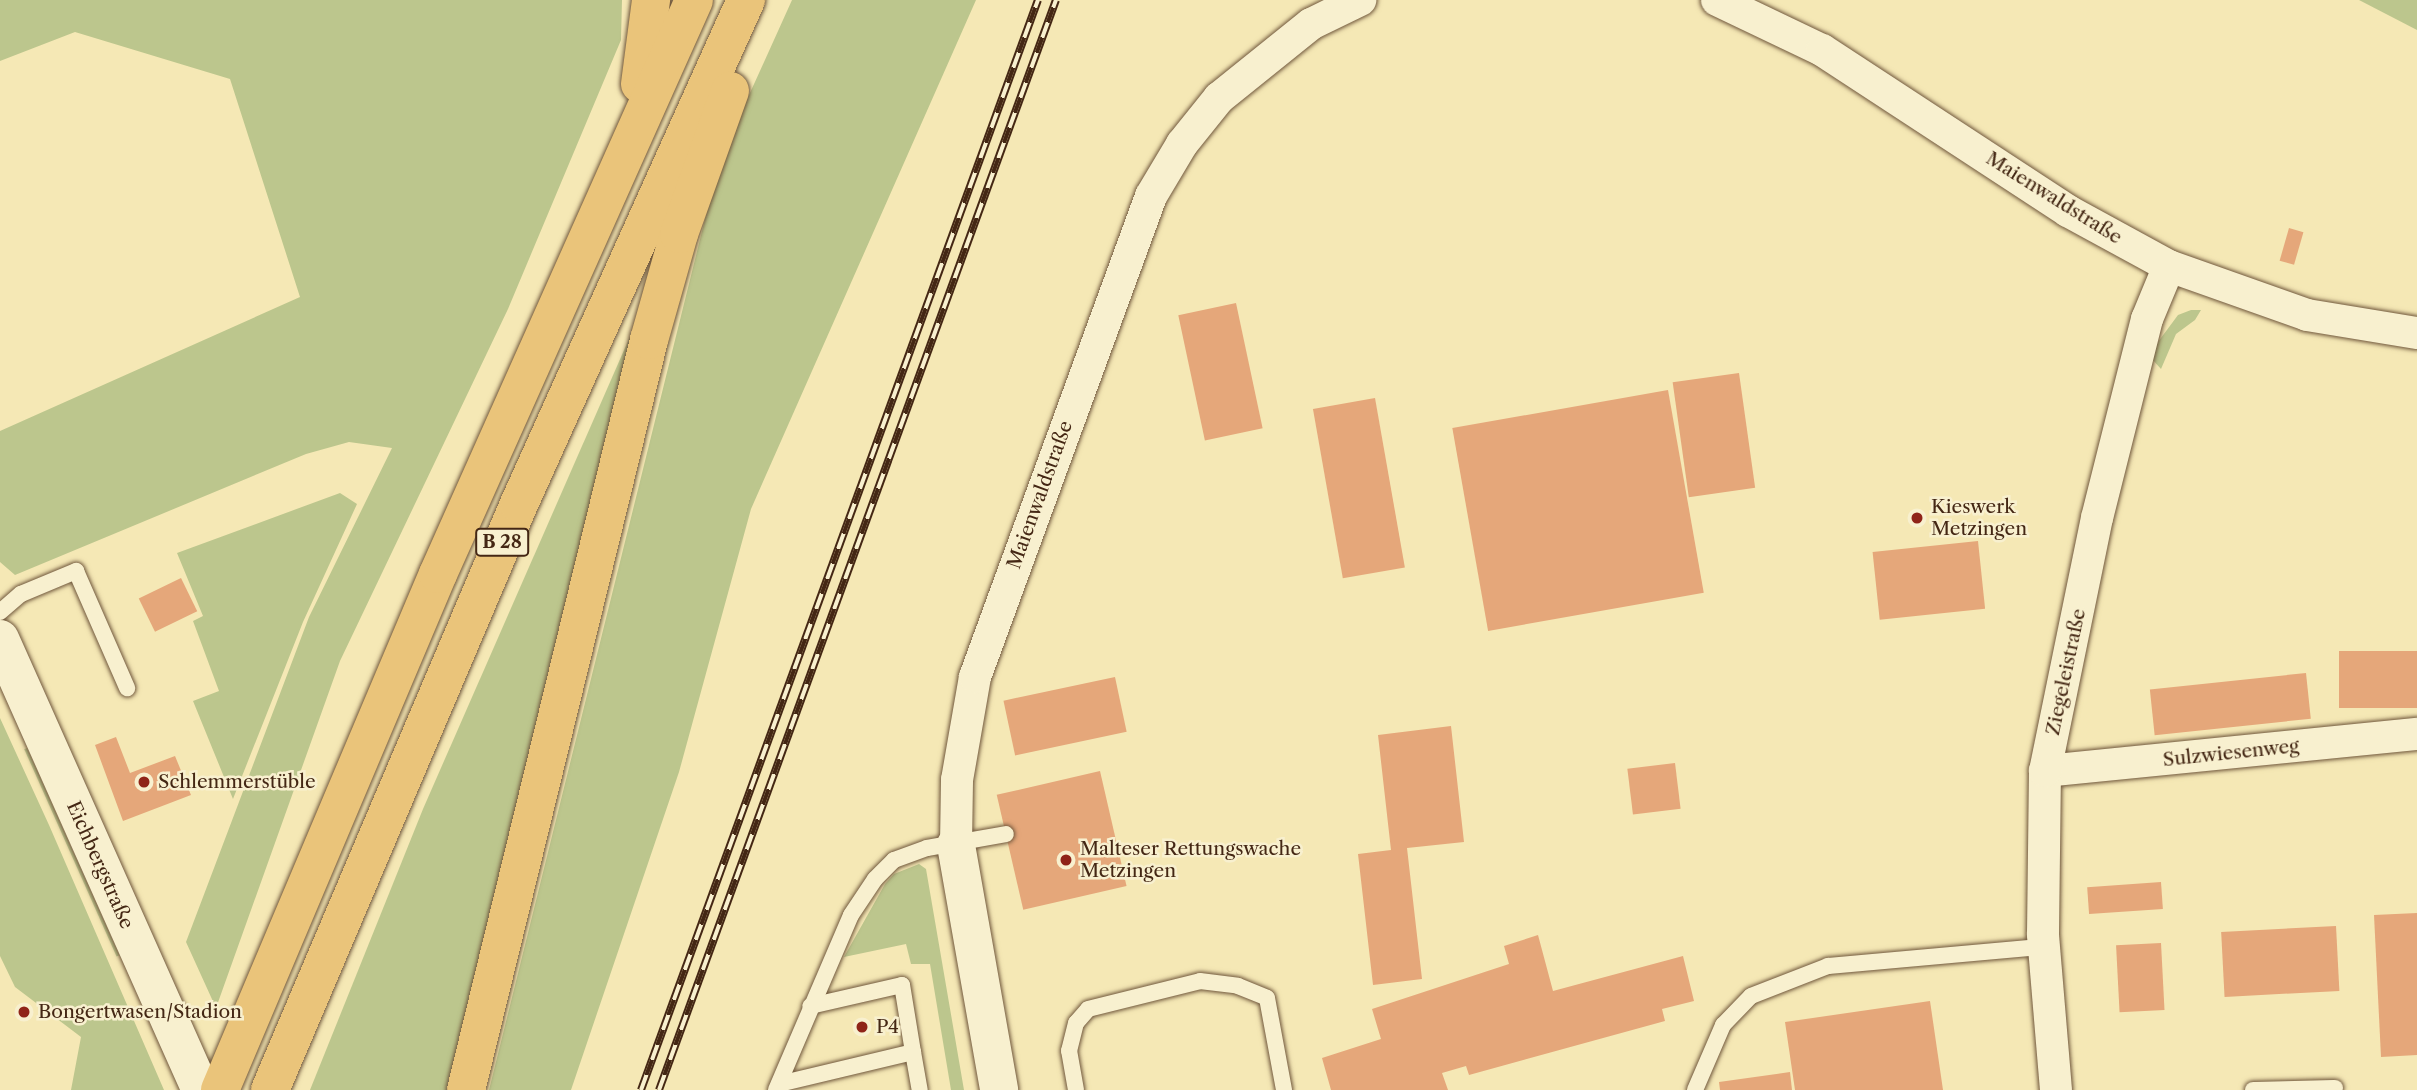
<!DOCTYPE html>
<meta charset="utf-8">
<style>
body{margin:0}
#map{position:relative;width:2417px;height:1090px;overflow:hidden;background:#f5e8b5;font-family:"Libre Caslon Text",serif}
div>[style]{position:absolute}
.green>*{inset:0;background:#bcc68d;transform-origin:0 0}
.building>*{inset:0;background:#e5a77a;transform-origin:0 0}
.roads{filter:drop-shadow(0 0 2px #70573c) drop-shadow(0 0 2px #70573c)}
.lane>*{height:16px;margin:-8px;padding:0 8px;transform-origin:8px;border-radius:8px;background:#f8f0cf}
.street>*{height:32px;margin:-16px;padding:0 16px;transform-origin:16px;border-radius:16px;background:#f8f0cf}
.secondary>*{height:38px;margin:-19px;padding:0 19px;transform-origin:19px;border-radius:19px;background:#f8f0cf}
.highway>*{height:38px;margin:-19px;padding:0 19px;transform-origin:19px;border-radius:19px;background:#eac47a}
.rail>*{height:8px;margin-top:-4px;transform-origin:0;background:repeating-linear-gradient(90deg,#f8f0cf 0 16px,#442714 0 32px);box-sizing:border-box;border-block:2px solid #442714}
.dots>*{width:19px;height:19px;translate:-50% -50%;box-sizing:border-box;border:4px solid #f8f0cf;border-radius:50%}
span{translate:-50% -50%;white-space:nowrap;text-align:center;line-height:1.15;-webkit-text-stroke:5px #f8f0cf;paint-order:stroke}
.shield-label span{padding:2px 5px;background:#f8f0cf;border:2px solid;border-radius:5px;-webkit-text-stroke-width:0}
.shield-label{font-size:18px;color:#442714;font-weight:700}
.street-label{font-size:19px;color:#442714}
.poi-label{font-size:19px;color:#442714}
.left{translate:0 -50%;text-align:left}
</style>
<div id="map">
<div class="green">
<i style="clip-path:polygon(0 0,622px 0,621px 40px,508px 309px,340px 661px,216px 1008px,186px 942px,309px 617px,392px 448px,349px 442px,306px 454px,15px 575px,0 562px,0 431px,300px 297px,230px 79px,75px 32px,0 61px)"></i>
<i style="clip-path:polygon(792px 0,976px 0,751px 509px,679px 772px,571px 1090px,489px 1090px,710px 199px,745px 104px)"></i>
<i style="clip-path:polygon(2359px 0,2417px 0,2417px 30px)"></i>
<i style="clip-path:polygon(646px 300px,459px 1090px,310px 1090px,423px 809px)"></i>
<i style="clip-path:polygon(2191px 310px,2201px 310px,2195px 320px,2176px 334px,2161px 369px,2152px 359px,2158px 342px,2178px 315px)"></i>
<i style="clip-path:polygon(340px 493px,357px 504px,303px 622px,233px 799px,193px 701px,219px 691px,193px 621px,203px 616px,177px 553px)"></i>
<i style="clip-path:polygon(0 718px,49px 825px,164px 1090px,71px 1090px,81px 1037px,15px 987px,0 956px)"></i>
<i style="left:27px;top:748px;width:227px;height:3px;rotate:66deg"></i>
<i style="clip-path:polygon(919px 864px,926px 869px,964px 1090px,951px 1090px,930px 964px,911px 964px,906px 944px,844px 957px,885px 884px,894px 874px)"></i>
</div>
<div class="building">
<i style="left:2289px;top:228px;width:15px;height:34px;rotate:16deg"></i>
<i style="left:1236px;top:303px;width:128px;height:59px;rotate:78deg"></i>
<i style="left:1739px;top:373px;width:116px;height:67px;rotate:82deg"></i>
<i style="left:1668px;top:390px;width:206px;height:219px;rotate:80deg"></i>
<i style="left:1375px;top:398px;width:172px;height:63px;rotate:80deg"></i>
<i style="left:1978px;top:541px;width:68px;height:106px;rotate:84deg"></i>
<i style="left:181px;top:578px;width:37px;height:47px;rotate:64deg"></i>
<i style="left:2417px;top:651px;width:57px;height:78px;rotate:90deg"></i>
<i style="left:2306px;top:673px;width:46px;height:157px;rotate:84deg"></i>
<i style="left:1115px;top:677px;width:56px;height:114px;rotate:78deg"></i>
<i style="clip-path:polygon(1451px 726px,1464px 842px,1407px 848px,1422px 979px,1373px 985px,1358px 854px,1391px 850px,1378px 735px)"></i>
<i style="clip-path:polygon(116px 737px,130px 773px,175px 756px,191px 795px,123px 821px,95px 745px)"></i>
<i style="left:1675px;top:763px;width:46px;height:48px;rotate:83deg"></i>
<i style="left:1100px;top:771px;width:118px;height:106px;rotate:77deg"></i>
<i style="left:2161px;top:882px;width:27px;height:74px;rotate:86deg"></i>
<i style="clip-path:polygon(2417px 913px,2417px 1055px,2381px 1057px,2374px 915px)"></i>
<i style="left:2336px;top:926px;width:65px;height:115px;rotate:87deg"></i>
<i style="clip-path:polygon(1538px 935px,1553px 991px,1683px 956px,1694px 1001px,1662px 1009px,1665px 1021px,1469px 1075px,1466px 1066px,1442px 1073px,1448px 1090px,1331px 1090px,1322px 1058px,1381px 1039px,1372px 1009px,1509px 964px,1504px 946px)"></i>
<i style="left:2161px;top:943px;width:67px;height:45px;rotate:87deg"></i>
<i style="clip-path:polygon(1930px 1001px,1943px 1090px,1795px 1090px,1785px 1022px)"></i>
<i style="clip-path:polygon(1790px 1072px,1792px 1090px,1720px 1090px,1719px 1082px)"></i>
</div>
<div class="roads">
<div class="lane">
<i style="left:0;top:612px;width:28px;rotate:-41deg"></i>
<i style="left:21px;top:594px;width:60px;rotate:-22.7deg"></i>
<i style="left:76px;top:571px;width:128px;rotate:66.4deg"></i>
<i style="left:913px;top:1052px;width:39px;rotate:80deg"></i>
<i style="left:779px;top:1084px;width:138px;rotate:-13.4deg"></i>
<i style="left:913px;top:1052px;width:68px;rotate:-99.3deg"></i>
<i style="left:902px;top:985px;width:94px;rotate:167.1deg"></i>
<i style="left:776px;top:1090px;width:190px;rotate:-66.8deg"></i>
<i style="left:851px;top:915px;width:43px;rotate:-56.3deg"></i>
<i style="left:875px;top:879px;width:27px;rotate:-45deg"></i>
<i style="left:894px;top:860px;width:35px;rotate:-20deg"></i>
<i style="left:927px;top:848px;width:80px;rotate:-10deg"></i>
<i style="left:1076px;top:1090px;width:40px;rotate:-100deg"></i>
<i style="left:1069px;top:1051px;width:29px;rotate:-76deg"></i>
<i style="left:1076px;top:1023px;width:18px;rotate:-49deg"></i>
<i style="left:1088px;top:1009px;width:115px;rotate:-14deg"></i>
<i style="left:1200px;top:981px;width:38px;rotate:7deg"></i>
<i style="left:1238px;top:986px;width:31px;rotate:22deg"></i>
<i style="left:1267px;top:998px;width:94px;rotate:79.5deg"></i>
<i style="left:1695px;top:1090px;width:71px;rotate:-66.7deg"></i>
<i style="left:1723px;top:1025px;width:40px;rotate:-46deg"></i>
<i style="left:1751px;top:996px;width:83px;rotate:-21.3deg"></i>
<i style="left:1828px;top:966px;width:216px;rotate:-5.1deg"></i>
<i style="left:2253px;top:1090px;width:82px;rotate:-1.4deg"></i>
</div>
<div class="street">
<i style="left:1717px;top:0;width:116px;rotate:25.5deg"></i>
<i style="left:1822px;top:50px;width:294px;rotate:33.2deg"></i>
<i style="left:2068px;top:211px;width:115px;rotate:28.6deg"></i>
<i style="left:2169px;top:266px;width:146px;rotate:19.5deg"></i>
<i style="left:2307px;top:315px;width:111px;rotate:9.3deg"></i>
<i style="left:2045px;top:771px;width:374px;rotate:-5.7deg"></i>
<i style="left:956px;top:845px;width:65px;rotate:-89.1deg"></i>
<i style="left:957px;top:780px;width:105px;rotate:-80.1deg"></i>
<i style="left:975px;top:677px;width:512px;rotate:-69.9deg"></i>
<i style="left:1151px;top:196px;width:61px;rotate:-59.2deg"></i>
<i style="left:1182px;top:144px;width:59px;rotate:-51.2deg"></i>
<i style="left:1219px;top:98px;width:118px;rotate:-38.8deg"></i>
<i style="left:1311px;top:24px;width:55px;rotate:-26.1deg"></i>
<i style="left:2056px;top:1090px;width:157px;rotate:-94.8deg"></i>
<i style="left:2043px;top:934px;width:163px;rotate:-89.3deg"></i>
<i style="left:2045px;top:771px;width:258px;rotate:-78.4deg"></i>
<i style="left:2097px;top:518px;width:205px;rotate:-75.9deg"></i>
<i style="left:2147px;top:319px;width:57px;rotate:-67.5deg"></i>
</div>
<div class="secondary">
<i style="left:0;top:639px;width:494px;rotate:66deg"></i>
<i style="left:956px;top:845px;width:249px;rotate:80deg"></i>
</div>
<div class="highway">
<i style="left:640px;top:84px;width:85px;rotate:-82.5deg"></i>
<i style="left:220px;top:1090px;width:560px;rotate:-67.1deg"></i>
<i style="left:438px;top:574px;width:628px;rotate:-65.96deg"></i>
<i style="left:270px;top:1090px;width:637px;rotate:-66.98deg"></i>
<i style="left:519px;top:504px;width:553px;rotate:-65.75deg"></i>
<i style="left:466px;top:1090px;width:772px;rotate:-76.29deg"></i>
<i style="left:649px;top:340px;width:110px;rotate:-74.2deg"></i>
<i style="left:679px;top:234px;width:152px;rotate:-70.4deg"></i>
</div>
</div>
<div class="rail">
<i style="left:641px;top:1090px;width:1160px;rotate:-69.99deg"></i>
<i style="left:659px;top:1090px;width:1160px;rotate:-69.99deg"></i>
</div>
<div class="dots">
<i style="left:1917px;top:518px;background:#8f2418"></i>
<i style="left:144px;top:782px;background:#8f2418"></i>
<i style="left:1066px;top:860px;background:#8f2418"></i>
<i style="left:24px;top:1012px;background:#8f2418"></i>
<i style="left:862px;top:1027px;background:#8f2418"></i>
</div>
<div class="shield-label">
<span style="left:502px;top:542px">B 28</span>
</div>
<div class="street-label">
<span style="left:2054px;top:198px;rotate:32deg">Maienwaldstraße</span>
<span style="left:1040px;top:495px;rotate:-70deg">Maienwaldstraße</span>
<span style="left:2066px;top:672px;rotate:-78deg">Ziegeleistraße</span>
<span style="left:2231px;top:753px;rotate:-6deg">Sulzwiesenweg</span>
<span style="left:100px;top:865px;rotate:66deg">Eichbergstraße</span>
</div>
<div class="poi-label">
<span class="left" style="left:1931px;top:518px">Kieswerk<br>Metzingen</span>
<span class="left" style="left:158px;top:782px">Schlemmerstüble</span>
<span class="left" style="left:1080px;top:860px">Malteser Rettungswache<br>Metzingen</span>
<span class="left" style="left:38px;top:1012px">Bongertwasen/Stadion</span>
<span class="left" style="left:876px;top:1027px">P4</span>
</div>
</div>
